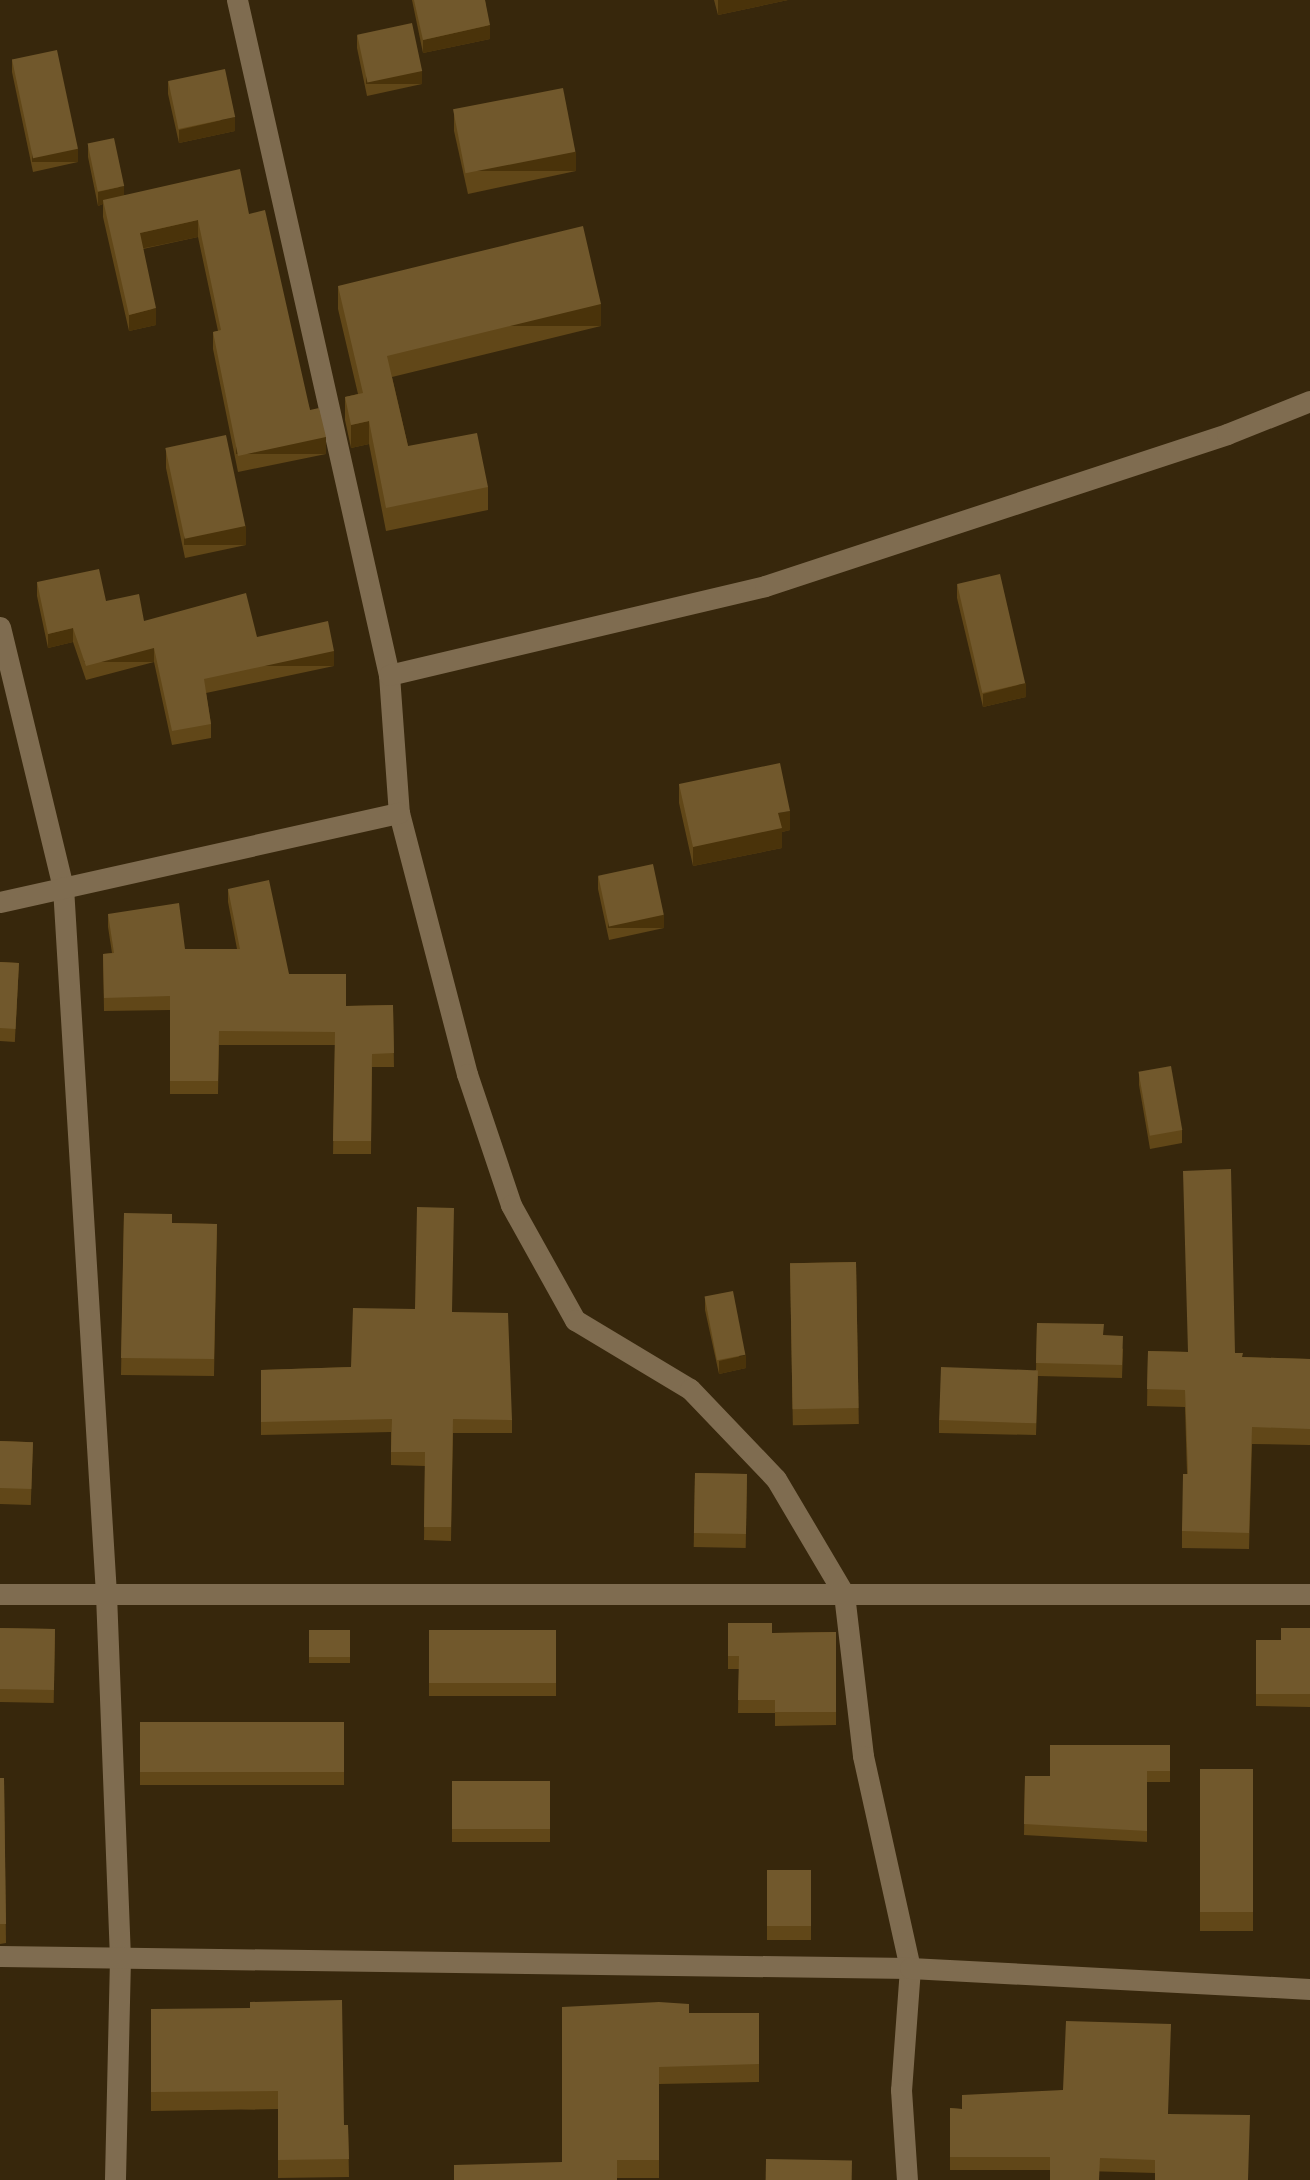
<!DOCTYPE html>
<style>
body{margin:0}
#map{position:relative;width:1310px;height:2180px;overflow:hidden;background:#37270c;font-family:Arial,sans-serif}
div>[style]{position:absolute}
.street>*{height:21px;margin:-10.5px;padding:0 10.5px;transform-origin:10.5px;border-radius:10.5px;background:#7f6c50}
.wall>*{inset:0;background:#614718;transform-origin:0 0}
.shaded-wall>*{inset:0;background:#4a330a;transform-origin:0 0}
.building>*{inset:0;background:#71582c;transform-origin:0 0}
span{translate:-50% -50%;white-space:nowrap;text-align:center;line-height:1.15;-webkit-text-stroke:5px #191207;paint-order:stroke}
</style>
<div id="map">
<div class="street">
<i style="left:237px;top:0;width:692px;rotate:77.31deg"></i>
<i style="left:389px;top:675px;width:138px;rotate:85.9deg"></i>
<i style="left:399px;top:813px;width:270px;rotate:75.4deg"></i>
<i style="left:467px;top:1074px;width:138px;rotate:71.4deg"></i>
<i style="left:511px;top:1205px;width:132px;rotate:60.9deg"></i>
<i style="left:575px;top:1320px;width:134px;rotate:31deg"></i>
<i style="left:690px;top:1389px;width:124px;rotate:46.3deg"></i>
<i style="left:776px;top:1479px;width:134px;rotate:59.4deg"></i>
<i style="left:844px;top:1594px;width:163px;rotate:83.3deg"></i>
<i style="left:863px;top:1756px;width:217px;rotate:77.5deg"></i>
<i style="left:910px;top:1968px;width:122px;rotate:94.2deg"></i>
<i style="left:901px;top:2090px;width:90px;rotate:86.2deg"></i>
<i style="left:0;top:627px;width:268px;rotate:76.4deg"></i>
<i style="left:63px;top:887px;width:708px;rotate:86.52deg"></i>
<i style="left:106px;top:1594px;width:364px;rotate:87.8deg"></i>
<i style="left:120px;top:1958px;width:222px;rotate:91.3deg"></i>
<i style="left:389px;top:675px;width:386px;rotate:-13.3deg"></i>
<i style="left:765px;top:586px;width:486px;rotate:-18.2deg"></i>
<i style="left:1227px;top:434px;width:89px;rotate:-21.7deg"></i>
<i style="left:0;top:902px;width:409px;rotate:-12.6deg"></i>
<i style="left:0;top:1594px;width:1310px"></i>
<i style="left:0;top:1956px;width:910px;rotate:0.76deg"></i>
<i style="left:910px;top:1968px;width:401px;rotate:3deg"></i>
</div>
<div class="wall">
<i style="clip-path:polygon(412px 0,485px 0,490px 39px,423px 53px)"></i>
<i style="clip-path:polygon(714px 0,788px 0,718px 15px)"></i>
<i style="clip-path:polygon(357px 35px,422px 84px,367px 96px,357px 48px)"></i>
<i style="clip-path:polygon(12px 59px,78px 162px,33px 172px,12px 72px)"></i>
<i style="clip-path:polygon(168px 81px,235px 131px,179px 143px,168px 94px)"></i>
<i style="clip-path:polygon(454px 112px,576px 171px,468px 194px,454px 131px)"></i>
<i style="clip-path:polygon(88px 144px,124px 195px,249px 214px,310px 410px,326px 454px,238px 472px,213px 349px,213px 332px,218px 331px,198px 237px,143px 249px,156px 325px,129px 331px,103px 217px,103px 204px,98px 206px,88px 157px)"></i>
<i style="clip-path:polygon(338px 286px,601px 326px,392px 377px,408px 446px,488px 487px,488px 510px,386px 531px,369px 444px,351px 448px,345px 420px,345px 397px,358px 394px,338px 309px)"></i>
<i style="clip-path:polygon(166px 449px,246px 545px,185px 558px,166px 468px)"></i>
<i style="clip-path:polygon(37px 582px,106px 601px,144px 621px,257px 637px,334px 666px,206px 693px,211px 724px,211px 738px,172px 745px,154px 662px,86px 680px,73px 642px,48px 648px,37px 596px)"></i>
<i style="clip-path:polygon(957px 584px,1026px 697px,983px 707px,957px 598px)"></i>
<i style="clip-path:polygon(679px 784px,790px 830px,782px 832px,782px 848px,693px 866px,679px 803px)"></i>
<i style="clip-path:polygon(598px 876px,664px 928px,609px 940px,598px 889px)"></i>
<i style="clip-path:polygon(228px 889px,289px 974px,346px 1006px,393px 1005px,394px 1067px,372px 1067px,371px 1154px,333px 1154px,335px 1045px,219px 1045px,218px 1094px,170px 1094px,170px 1010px,104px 1011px,103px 954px,112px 953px,108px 927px,108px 914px,185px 949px,237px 949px,228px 902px)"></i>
<i style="left:0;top:962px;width:19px;height:79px;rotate:3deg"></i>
<i style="clip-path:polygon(1139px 1072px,1182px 1130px,1182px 1143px,1150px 1149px,1139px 1085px)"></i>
<i style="clip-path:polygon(124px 1213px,172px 1223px,217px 1224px,214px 1376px,121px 1375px)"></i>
<i style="left:856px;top:1262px;width:162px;height:66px;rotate:89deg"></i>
<i style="clip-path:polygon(705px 1297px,746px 1368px,719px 1374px,705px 1310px)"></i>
<i style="clip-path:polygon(452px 1312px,512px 1420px,512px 1433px,453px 1433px,451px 1541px,424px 1540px,425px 1466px,391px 1465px,391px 1432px,261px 1435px,261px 1370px,351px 1367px)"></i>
<i style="clip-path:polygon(1037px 1323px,1104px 1335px,1123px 1349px,1122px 1378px,1038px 1376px,1036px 1435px,939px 1433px,939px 1420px,1036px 1370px)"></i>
<i style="clip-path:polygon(1148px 1351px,1235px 1353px,1242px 1357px,1310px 1359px,1310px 1445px,1252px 1444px,1249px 1549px,1182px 1548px,1182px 1531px,1187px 1474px,1185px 1407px,1147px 1406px)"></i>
<i style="left:0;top:1441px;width:33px;height:63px;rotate:2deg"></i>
<i style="left:695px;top:1473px;width:52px;height:74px;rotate:1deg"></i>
<i style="clip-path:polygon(728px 1623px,772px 1633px,836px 1632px,836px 1725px,775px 1726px,775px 1713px,738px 1713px,739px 1669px,728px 1669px)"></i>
<i style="left:0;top:1628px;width:55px;height:74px;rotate:1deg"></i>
<i style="clip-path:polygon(1310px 1628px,1310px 1707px,1256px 1706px,1256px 1640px,1281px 1640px)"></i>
<i style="left:309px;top:1630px;width:41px;height:33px"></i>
<i style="left:556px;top:1630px;width:66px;height:127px;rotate:90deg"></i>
<i style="left:140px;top:1722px;width:204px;height:63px"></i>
<i style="clip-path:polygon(1170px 1745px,1170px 1782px,1147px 1782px,1147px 1842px,1024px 1835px,1025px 1776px,1050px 1776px)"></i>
<i style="left:1200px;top:1769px;width:53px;height:162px"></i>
<i style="clip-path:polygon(0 1778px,4px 1778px,6px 1943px,0 1944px)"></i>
<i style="left:550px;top:1781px;width:61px;height:98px;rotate:90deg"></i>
<i style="left:811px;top:1870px;width:70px;height:44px;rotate:90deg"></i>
<i style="clip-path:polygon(151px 2009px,344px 2125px,348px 2125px,349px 2177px,278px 2178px,278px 2109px,151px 2111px)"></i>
<i style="clip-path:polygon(689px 2013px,759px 2013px,759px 2082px,659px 2084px,659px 2178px,617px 2178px,562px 2162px)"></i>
<i style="clip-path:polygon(1171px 2024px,1155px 2173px,1050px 2170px,950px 2170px,950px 2108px,962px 2109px,1063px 2090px)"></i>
</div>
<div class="shaded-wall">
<i style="clip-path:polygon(718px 0,788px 0,718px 15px)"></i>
<i style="clip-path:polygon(490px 25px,490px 39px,423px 53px,423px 40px)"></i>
<i style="left:422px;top:71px;width:13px;height:56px;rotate:90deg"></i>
<i style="clip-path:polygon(235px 117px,235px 131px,179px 143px,179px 130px)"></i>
<i style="left:78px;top:149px;width:13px;height:46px;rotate:90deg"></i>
<i style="left:576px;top:152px;width:19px;height:110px;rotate:90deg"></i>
<i style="clip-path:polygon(124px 186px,124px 200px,103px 200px,103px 204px,98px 206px,98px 192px)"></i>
<i style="clip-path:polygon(198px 220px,198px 237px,140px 249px,140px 233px)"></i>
<i style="left:601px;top:304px;width:22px;height:220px;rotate:90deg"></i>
<i style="clip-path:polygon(156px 308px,156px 325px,129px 331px,129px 315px)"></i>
<i style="clip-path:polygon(369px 421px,369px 444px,351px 448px,351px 425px)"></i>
<i style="left:326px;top:437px;width:17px;height:90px;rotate:90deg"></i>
<i style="left:246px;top:526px;width:19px;height:62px;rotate:90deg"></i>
<i style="clip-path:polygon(73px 628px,73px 642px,48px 648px,48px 634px)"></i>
<i style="left:154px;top:648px;width:14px;height:70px;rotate:90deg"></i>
<i style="left:334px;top:651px;width:15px;height:133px;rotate:90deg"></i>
<i style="clip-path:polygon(1026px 683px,1026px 697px,983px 707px,983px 694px)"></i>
<i style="clip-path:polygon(790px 811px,790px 830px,782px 832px,782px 848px,693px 866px,693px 847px,778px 813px)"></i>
<i style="left:664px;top:915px;width:13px;height:56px;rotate:90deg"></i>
<i style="clip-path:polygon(746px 1355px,746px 1368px,719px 1374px,719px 1361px)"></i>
</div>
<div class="building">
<i style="clip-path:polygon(414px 0,485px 0,490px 25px,423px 40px)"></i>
<i style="left:412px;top:23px;width:49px;height:56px;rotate:78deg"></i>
<i style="left:57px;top:50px;width:101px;height:46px;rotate:78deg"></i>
<i style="left:225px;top:69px;width:49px;height:58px;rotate:78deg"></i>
<i style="left:563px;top:88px;width:65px;height:112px;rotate:79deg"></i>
<i style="left:114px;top:138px;width:49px;height:27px;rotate:78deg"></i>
<i style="clip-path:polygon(240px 169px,249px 214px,265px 210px,310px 410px,319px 408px,326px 437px,238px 456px,213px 332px,221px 330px,198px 220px,140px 233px,156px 308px,129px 315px,103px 200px)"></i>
<i style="clip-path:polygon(583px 226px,601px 304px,387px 356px,408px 446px,477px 433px,488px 487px,386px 508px,369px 421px,351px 425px,345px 397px,363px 393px,338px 286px)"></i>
<i style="left:226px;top:435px;width:93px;height:62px;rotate:78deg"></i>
<i style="clip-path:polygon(99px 569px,106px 601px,139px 594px,144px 621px,246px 593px,257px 637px,328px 621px,334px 651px,204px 679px,211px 724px,172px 731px,154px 648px,86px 666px,73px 628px,48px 634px,37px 582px)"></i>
<i style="left:1000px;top:574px;width:112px;height:44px;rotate:77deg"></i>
<i style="clip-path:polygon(780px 763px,790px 811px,778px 813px,782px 828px,693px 847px,679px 784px)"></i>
<i style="left:653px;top:864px;width:52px;height:56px;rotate:78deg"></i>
<i style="clip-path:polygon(269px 880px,289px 974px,346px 974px,346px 1006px,393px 1005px,394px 1053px,372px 1054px,371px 1141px,333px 1141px,335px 1032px,219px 1031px,218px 1081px,170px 1081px,170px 996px,104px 998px,103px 954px,114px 953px,108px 914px,179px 903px,185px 949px,240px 949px,228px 889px)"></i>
<i style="left:0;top:962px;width:19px;height:66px;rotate:3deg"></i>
<i style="left:1171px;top:1066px;width:65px;height:33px;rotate:80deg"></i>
<i style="clip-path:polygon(1231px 1169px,1235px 1353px,1243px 1353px,1242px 1357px,1310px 1359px,1310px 1429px,1252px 1427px,1249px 1533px,1182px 1531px,1183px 1474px,1188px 1474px,1185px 1390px,1147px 1389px,1148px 1351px,1188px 1352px,1183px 1171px)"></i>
<i style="clip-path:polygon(417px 1207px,454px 1208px,452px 1312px,508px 1313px,512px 1420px,453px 1419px,451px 1527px,424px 1527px,425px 1452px,391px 1452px,392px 1419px,261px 1422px,261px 1370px,351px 1367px,353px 1308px,415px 1309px)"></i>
<i style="clip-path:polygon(124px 1213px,172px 1214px,172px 1223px,217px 1224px,214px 1359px,121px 1358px)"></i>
<i style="left:856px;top:1262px;width:146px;height:66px;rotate:89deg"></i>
<i style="left:733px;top:1291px;width:65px;height:29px;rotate:79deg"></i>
<i style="clip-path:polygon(1037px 1323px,1104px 1324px,1103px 1335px,1123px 1336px,1122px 1365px,1036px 1363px)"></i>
<i style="left:941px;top:1367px;width:97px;height:53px;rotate:2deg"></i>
<i style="left:0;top:1441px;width:33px;height:47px;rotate:2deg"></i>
<i style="left:695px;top:1473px;width:52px;height:60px;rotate:1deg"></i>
<i style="clip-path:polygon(728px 1623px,772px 1623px,772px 1633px,836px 1632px,836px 1712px,775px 1712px,775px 1700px,738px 1700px,739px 1656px,728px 1656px)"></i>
<i style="left:0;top:1628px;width:55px;height:61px;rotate:1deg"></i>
<i style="clip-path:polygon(1281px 1628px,1310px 1628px,1310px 1694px,1256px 1694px,1256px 1640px,1281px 1640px)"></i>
<i style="left:309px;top:1630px;width:41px;height:27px"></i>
<i style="left:556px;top:1630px;width:53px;height:127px;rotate:90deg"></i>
<i style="left:140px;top:1722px;width:204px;height:50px"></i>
<i style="clip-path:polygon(1050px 1745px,1170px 1745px,1170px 1771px,1147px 1771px,1147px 1831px,1024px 1824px,1025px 1776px,1050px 1776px)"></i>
<i style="left:1200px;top:1769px;width:53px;height:143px"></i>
<i style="clip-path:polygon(0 1778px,4px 1778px,6px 1924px,0 1924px)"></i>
<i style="left:550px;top:1781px;width:48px;height:98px;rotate:90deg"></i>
<i style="left:811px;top:1870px;width:56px;height:44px;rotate:90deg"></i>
<i style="clip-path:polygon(342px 2000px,344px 2125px,348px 2125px,349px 2159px,278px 2160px,278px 2091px,151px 2092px,151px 2009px,250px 2008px,250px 2002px)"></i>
<i style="clip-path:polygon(659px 2002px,689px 2004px,689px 2013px,759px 2013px,759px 2064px,659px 2067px,659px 2160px,617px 2160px,617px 2180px,454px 2180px,454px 2165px,562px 2162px,562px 2007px)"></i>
<i style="clip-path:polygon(1066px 2021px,1171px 2024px,1168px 2114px,1250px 2115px,1248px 2180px,1155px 2180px,1155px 2160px,1100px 2158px,1099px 2180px,1050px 2180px,1050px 2157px,950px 2157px,950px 2108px,962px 2109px,962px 2095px,1063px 2090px)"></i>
<i style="left:766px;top:2159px;width:86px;height:21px;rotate:1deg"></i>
</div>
</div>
